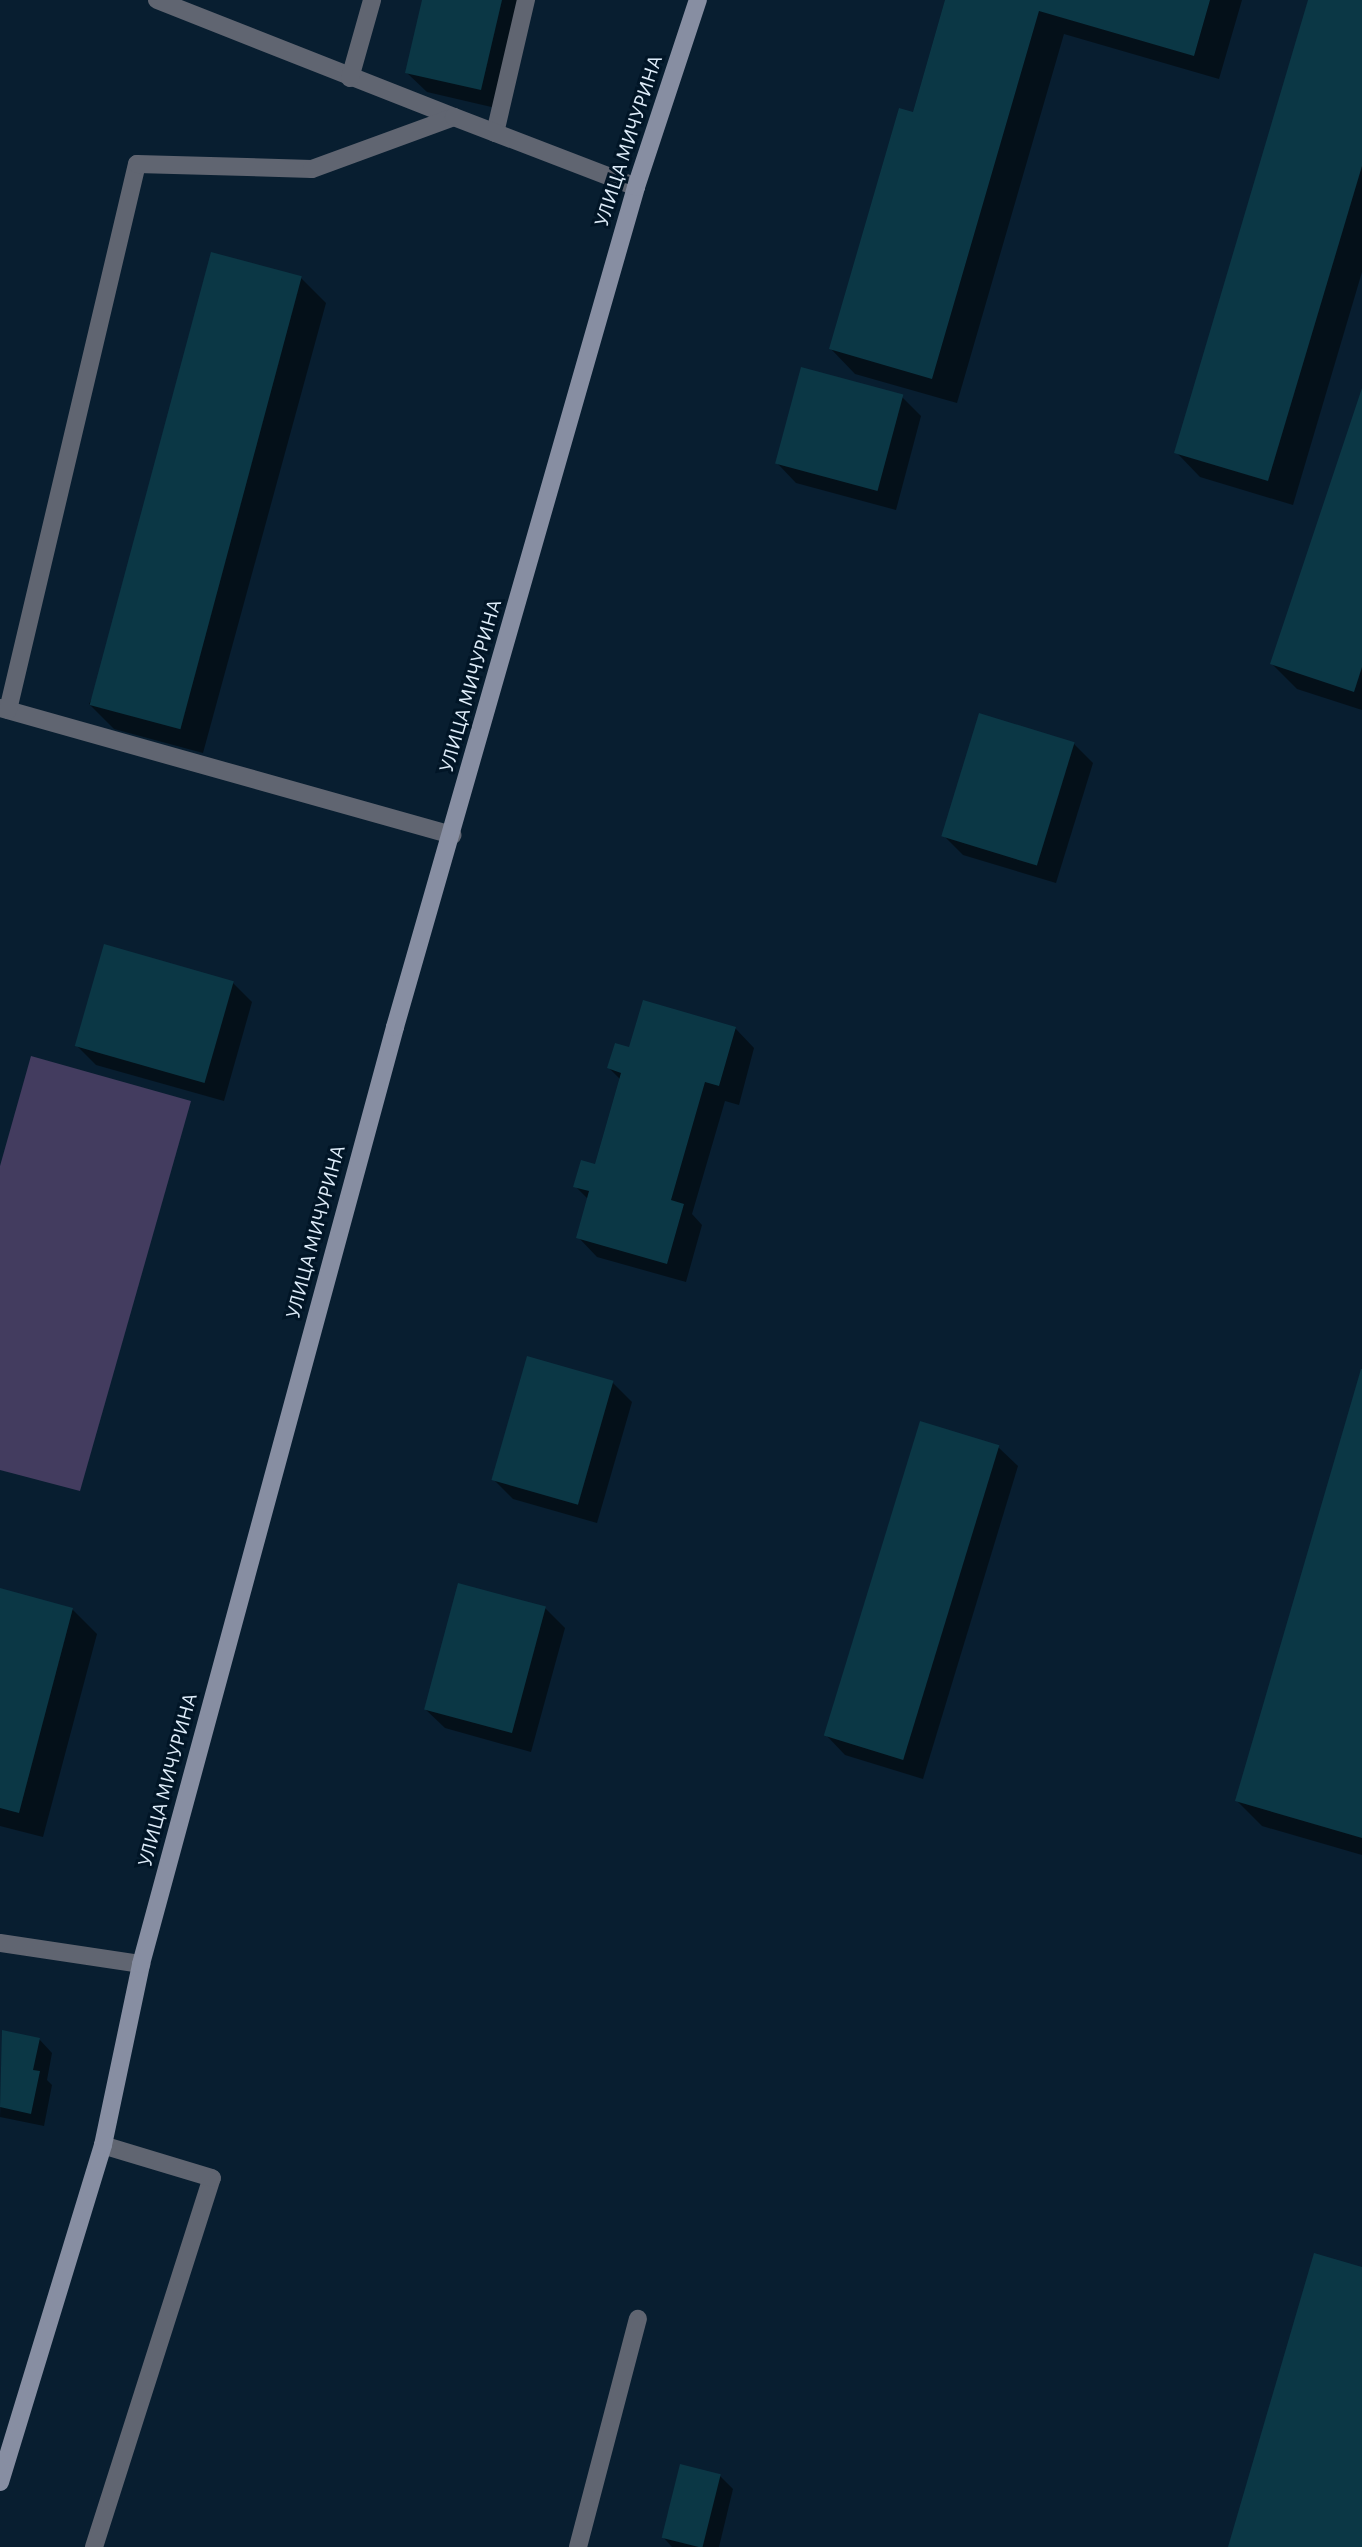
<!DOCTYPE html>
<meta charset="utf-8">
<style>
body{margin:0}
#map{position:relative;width:1362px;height:2547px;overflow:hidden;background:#081e30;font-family:"Alegreya Sans",sans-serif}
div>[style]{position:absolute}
.green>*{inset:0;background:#433c5f}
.shadow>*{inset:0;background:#0007}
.building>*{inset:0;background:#0b3745;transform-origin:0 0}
.service>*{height:18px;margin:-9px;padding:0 9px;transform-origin:9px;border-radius:9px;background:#606571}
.minor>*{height:18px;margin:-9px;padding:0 9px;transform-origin:9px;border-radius:9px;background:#606571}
.secondary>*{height:18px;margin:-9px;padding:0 9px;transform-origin:9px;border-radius:9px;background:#878ea2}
span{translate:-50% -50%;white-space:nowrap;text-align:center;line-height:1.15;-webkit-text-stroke:6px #011526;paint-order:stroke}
.street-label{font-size:21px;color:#deecf9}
</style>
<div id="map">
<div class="green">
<i style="clip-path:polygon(31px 1056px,191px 1101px,80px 1491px,0 1470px,0 1166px)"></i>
</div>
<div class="shadow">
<i style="clip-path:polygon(424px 0,525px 0,500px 109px,427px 92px,407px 73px)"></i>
<i style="clip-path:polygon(947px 0,1242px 0,1219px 79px,1064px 34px,957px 403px,855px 374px,831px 349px,914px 114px)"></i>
<i style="clip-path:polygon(1310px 0,1362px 0,1362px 272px,1293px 505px,1200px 477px,1176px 452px)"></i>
<i style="clip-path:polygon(301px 278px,326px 303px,203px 753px,114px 729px,89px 704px)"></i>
<i style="clip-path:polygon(1362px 392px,1362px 710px,1297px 689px,1272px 664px)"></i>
<i style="clip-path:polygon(902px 397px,921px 416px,896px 510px,796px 483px,777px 463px)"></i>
<i style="clip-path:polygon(1074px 744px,1093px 763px,1056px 883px,963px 855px,943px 835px)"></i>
<i style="clip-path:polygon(233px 983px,252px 1002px,224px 1101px,96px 1065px,77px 1046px)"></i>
<i style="clip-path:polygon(735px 1028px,754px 1048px,739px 1105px,725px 1101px,692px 1214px,702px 1225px,686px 1282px,597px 1257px,578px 1237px,588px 1199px,575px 1186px,597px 1167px,621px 1080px,609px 1068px,631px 1049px)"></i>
<i style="clip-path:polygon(1362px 1373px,1362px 1855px,1262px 1826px,1237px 1801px)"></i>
<i style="clip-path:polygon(612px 1382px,632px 1402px,597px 1523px,513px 1499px,494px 1480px)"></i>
<i style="clip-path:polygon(998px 1447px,1018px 1466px,923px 1779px,845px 1755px,826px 1735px)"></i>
<i style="clip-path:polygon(0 1590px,72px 1609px,97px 1634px,43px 1837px,0 1826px)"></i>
<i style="clip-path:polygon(545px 1608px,565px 1628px,531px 1752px,445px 1728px,425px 1709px)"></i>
<i style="clip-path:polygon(3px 2032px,39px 2039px,52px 2053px,47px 2080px,52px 2085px,44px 2126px,0 2117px)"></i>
<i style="clip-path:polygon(720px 2476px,733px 2489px,719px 2547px,672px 2547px,663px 2537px)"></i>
</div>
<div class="building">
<i style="clip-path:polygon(422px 0,502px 0,481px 90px,405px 73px)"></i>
<i style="clip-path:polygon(945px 0,1210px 0,1194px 56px,1039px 11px,932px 379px,829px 349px,899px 108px,913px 112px)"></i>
<i style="clip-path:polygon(1308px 0,1362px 0,1362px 166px,1268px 481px,1174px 453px)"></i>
<i style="left:211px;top:252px;width:94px;height:469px;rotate:15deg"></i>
<i style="left:801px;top:367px;width:106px;height:100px;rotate:15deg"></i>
<i style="clip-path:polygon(1362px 388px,1362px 667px,1354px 692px,1270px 664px)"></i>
<i style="left:979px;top:713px;width:100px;height:129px;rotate:17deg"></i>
<i style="left:104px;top:944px;width:135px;height:106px;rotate:16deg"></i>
<i style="clip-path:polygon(643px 1000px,736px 1027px,719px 1086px,705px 1082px,671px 1200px,684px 1204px,667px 1264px,576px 1238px,589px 1191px,573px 1187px,581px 1160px,595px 1164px,621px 1073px,607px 1068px,615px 1043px,629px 1047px)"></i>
<i style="left:527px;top:1356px;width:90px;height:129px;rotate:16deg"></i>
<i style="clip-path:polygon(1361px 1369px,1362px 1369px,1362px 1838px,1235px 1801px)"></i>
<i style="left:920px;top:1421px;width:83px;height:329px;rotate:17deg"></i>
<i style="left:458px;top:1583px;width:91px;height:131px;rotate:15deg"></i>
<i style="clip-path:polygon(0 1588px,73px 1608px,19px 1813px,0 1808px)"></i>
<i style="clip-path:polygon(2px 2030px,40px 2038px,33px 2070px,40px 2071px,31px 2114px,0 2107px)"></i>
<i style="clip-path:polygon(1314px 2253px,1362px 2267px,1362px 2547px,1228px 2547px)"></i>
<i style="left:680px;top:2464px;width:42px;height:76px;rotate:14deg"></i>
</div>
<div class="service">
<i style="left:157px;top:0;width:319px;rotate:21.5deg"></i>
<i style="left:350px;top:78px;width:81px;rotate:-74.2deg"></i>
<i style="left:495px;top:133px;width:137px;rotate:-76.9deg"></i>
<i style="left:0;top:708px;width:470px;rotate:15.7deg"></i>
<i style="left:8px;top:710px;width:561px;rotate:-76.71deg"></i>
<i style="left:137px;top:164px;width:175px;rotate:1.6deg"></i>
<i style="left:312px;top:169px;width:151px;rotate:-20.1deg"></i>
<i style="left:454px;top:117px;width:195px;rotate:21deg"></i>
<i style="left:94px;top:2547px;width:387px;rotate:-72.3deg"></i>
<i style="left:212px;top:2178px;width:114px;rotate:-163.2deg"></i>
</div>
<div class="minor">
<i style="left:0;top:1943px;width:143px;rotate:8.5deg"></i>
<i style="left:578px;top:2547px;width:236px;rotate:-75.3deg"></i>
</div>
<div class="secondary">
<i style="left:0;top:2482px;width:352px;rotate:-73deg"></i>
<i style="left:103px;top:2145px;width:185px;rotate:-78.1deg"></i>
<i style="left:141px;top:1964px;width:971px;rotate:-74.83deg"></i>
<i style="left:395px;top:1027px;width:874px;rotate:-73.99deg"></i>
<i style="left:636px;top:187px;width:197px;rotate:-71.7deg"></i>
</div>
<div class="street-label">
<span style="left:629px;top:141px;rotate:-72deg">УЛИЦА МИЧУРИНА</span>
<span style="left:471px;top:686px;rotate:-74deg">УЛИЦА МИЧУРИНА</span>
<span style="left:316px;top:1232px;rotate:-75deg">УЛИЦА МИЧУРИНА</span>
<span style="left:168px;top:1780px;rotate:-75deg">УЛИЦА МИЧУРИНА</span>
</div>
</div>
